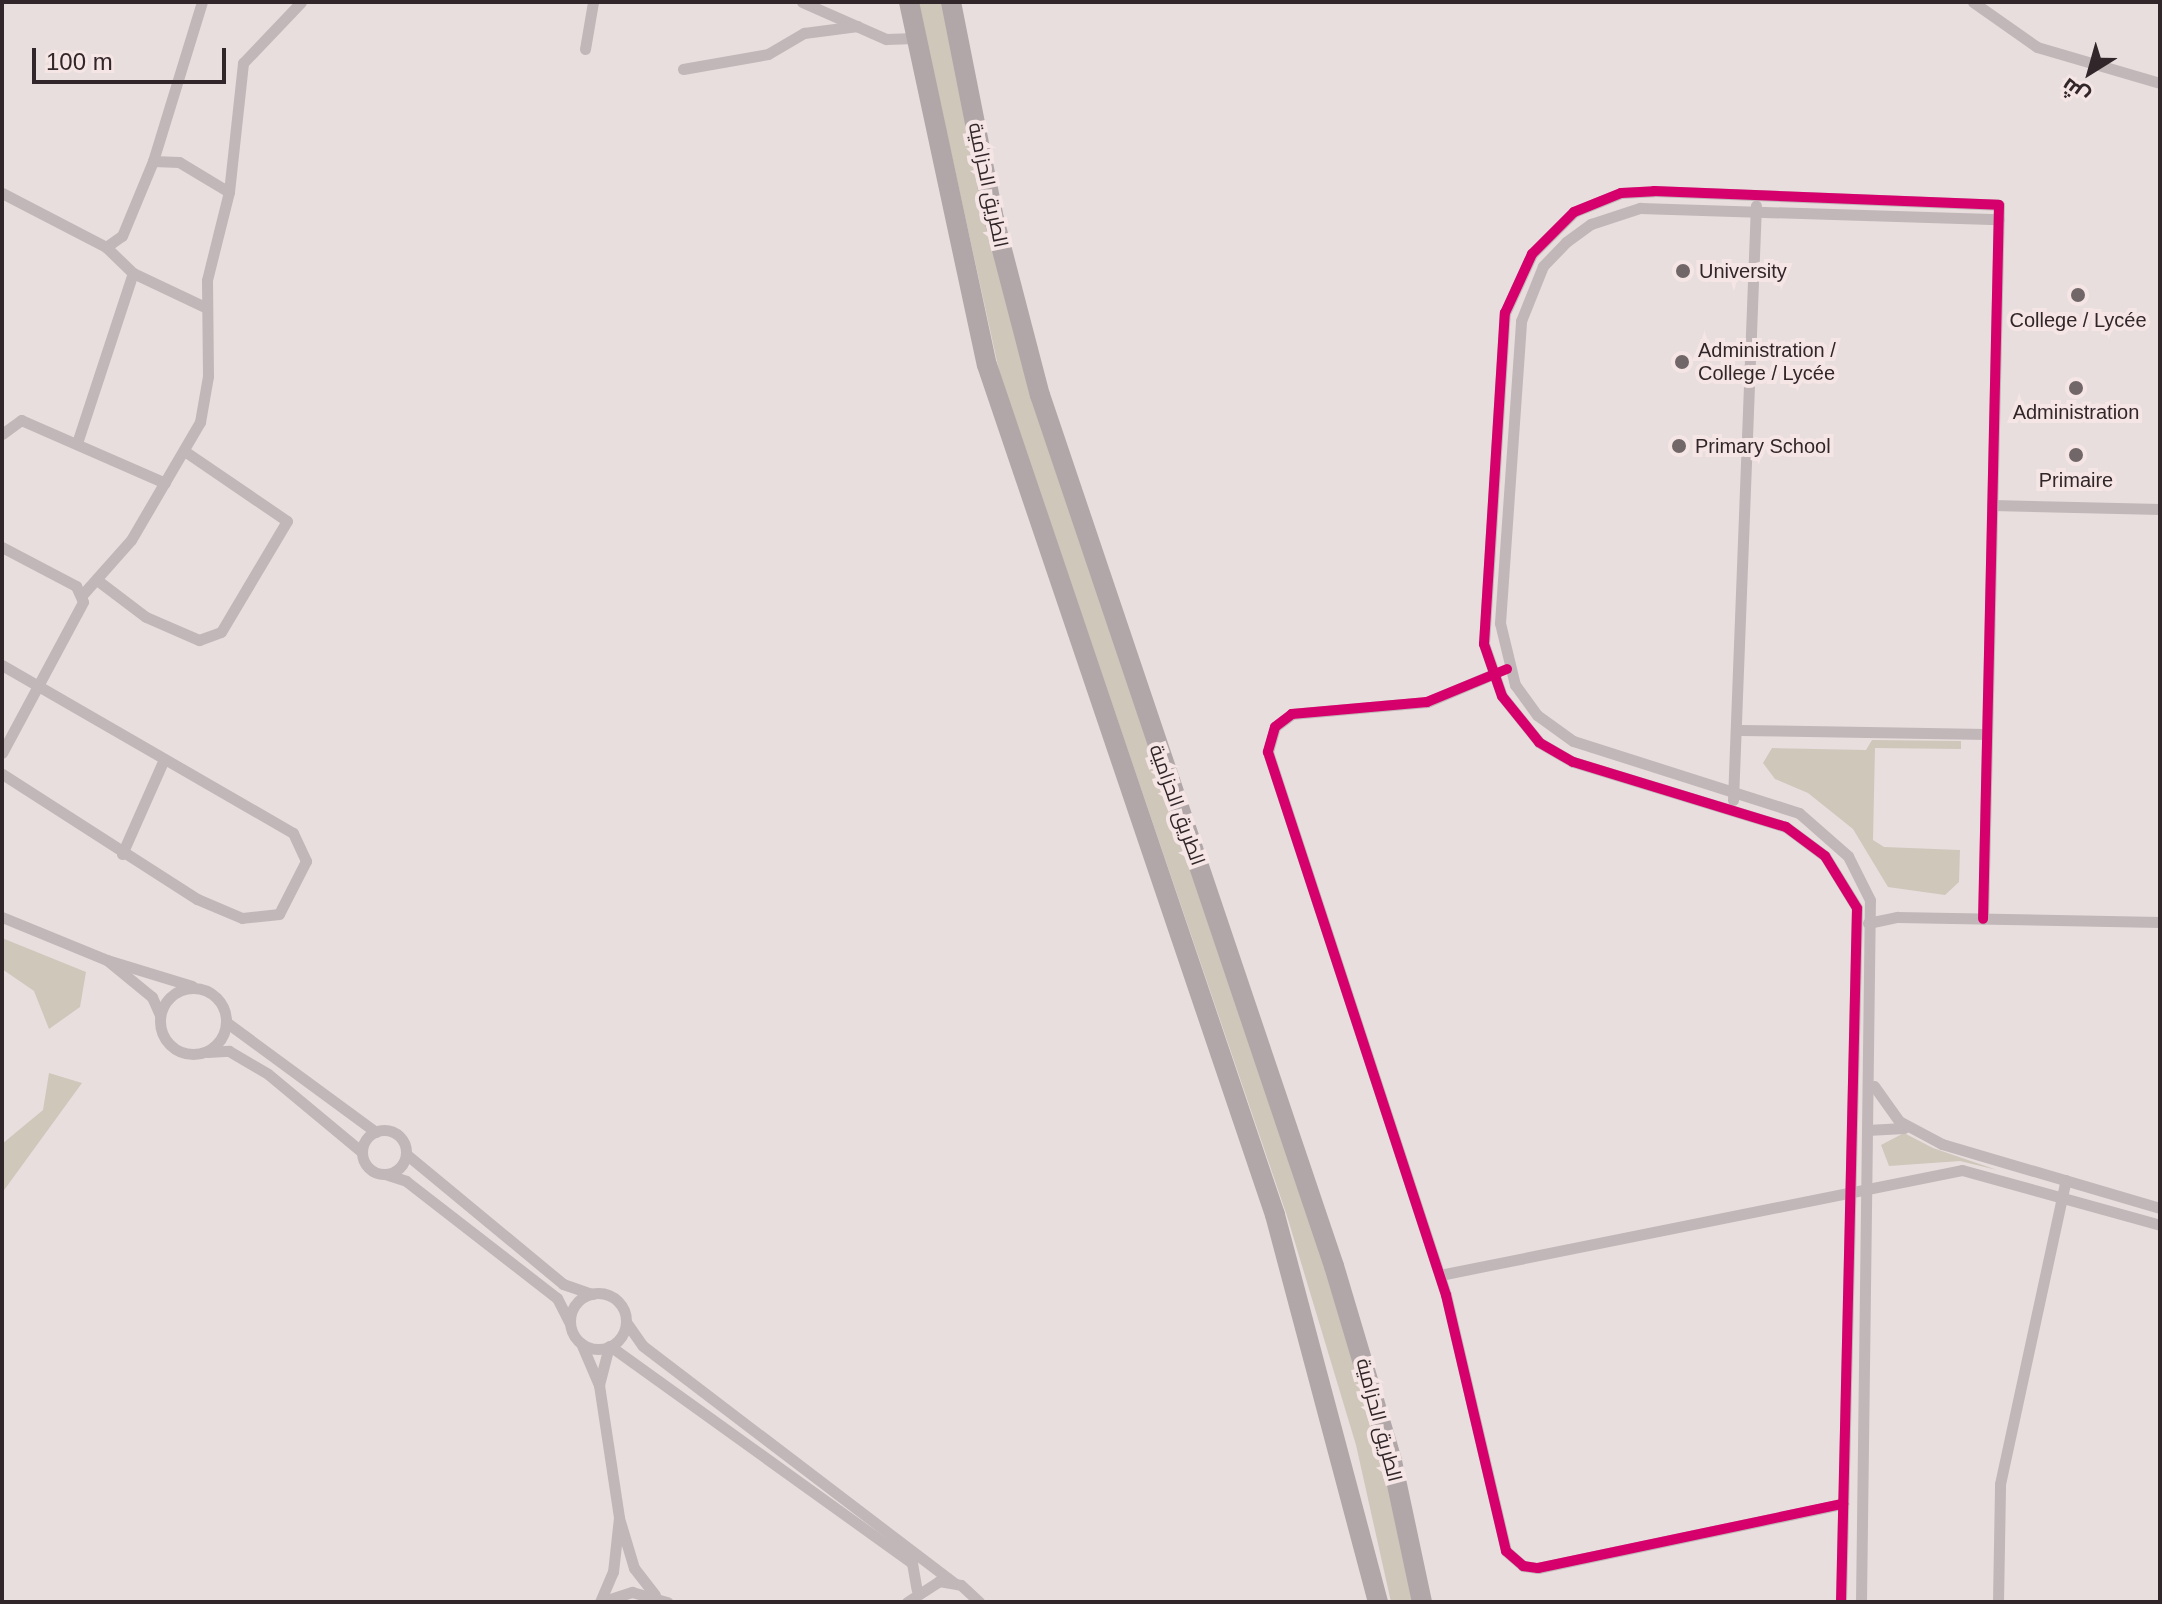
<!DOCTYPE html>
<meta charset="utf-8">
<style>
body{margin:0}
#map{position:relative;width:2162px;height:1604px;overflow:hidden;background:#e8dede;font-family:Helvetica,Cairo,sans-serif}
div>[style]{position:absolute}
.green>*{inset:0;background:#cfc7ba}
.street>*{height:11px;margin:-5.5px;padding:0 5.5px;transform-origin:5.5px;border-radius:5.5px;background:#c1b7b8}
.street>.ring{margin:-5.5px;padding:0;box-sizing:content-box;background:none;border:11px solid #c1b7b8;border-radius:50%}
.highway>*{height:20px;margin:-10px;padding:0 10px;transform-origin:10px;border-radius:10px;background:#b1a7a8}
.cycleway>*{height:10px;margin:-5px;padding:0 5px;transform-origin:5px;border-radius:5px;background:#d6006c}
.dots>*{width:22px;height:22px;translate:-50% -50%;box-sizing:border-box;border:4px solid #f6e5e5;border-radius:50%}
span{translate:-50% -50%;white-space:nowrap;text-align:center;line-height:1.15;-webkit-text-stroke:8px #f6e5e5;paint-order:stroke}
.street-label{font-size:20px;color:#312629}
.poi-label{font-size:20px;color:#312629}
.left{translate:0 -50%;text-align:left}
.frame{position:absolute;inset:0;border:4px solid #312629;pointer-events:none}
.north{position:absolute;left:2050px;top:32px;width:80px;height:80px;-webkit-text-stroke:6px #f6e5e5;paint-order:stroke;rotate:217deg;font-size:22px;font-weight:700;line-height:32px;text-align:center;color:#312629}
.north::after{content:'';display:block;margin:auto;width:28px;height:36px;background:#312629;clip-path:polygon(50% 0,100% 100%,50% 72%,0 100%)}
.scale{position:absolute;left:32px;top:48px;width:194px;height:36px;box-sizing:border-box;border:4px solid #312629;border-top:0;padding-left:10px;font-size:24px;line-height:28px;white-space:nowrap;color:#312629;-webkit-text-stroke:6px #f6e5e5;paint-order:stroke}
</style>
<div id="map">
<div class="green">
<i style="clip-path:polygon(918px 2px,944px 2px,1037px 411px,1291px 1154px,1382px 1452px,1414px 1602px,1391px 1602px,1356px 1445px,1287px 1216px,1000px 375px)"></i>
<i style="clip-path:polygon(1872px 740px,1961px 741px,1961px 749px,1875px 748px,1873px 840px,1884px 847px,1960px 850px,1959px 882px,1945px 895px,1888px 887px,1853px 829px,1808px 793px,1775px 779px,1763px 763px,1772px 748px,1866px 750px)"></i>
<i style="clip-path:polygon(2px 938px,86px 972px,80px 1007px,49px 1029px,34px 991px,2px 969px)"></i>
<i style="clip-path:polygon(49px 1073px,82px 1083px,2px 1193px,2px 1144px,43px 1110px)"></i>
<i style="clip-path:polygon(1904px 1133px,1933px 1148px,1997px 1170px,1960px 1161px,1889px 1166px,1881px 1145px)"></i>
</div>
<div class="street">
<i style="left:802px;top:2px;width:92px;rotate:23.8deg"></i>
<i style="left:886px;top:39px;width:29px;rotate:-2deg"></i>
<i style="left:1973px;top:2px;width:78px;rotate:35.1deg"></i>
<i style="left:2037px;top:47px;width:128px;rotate:16.3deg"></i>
<i style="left:585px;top:49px;width:48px;rotate:-80.3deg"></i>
<i style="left:683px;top:69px;width:86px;rotate:-10deg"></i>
<i style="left:768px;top:54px;width:42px;rotate:-30.3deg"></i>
<i style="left:804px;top:33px;width:54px;rotate:-7.4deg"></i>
<i style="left:153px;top:161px;width:166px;rotate:-72.9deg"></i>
<i style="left:2px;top:193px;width:117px;rotate:27.4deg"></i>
<i style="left:106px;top:247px;width:19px;rotate:-35deg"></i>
<i style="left:122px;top:236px;width:81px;rotate:-67.5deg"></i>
<i style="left:153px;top:161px;width:26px;rotate:2deg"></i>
<i style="left:179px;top:162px;width:58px;rotate:31deg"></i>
<i style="left:106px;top:247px;width:37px;rotate:44deg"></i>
<i style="left:133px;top:273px;width:80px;rotate:25.3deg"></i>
<i style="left:2px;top:434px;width:24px;rotate:-36deg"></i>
<i style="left:21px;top:420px;width:157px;rotate:23.6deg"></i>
<i style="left:77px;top:443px;width:179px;rotate:-71.8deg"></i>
<i style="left:1992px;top:505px;width:168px;rotate:1.4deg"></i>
<i style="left:2px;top:547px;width:84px;rotate:27.8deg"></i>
<i style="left:76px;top:586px;width:17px;rotate:66deg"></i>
<i style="left:83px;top:602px;width:171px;rotate:118.2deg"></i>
<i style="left:97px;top:580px;width:61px;rotate:37.1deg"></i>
<i style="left:146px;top:617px;width:58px;rotate:23.5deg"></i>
<i style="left:199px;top:640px;width:23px;rotate:-20deg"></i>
<i style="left:221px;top:632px;width:129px;rotate:-59.3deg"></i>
<i style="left:287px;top:521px;width:122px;rotate:-145.7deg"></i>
<i style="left:83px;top:594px;width:72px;rotate:-48.4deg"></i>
<i style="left:131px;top:540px;width:137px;rotate:-59.7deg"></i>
<i style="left:200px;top:422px;width:47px;rotate:-80.1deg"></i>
<i style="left:208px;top:376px;width:96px;rotate:-90.6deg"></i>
<i style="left:207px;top:280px;width:91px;rotate:-76deg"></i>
<i style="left:229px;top:192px;width:130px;rotate:-83.8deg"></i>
<i style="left:243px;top:63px;width:84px;rotate:-46.4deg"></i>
<i style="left:2px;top:665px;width:336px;rotate:30deg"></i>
<i style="left:293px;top:833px;width:31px;rotate:65deg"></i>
<i style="left:306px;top:861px;width:59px;rotate:117deg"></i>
<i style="left:279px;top:914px;width:37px;rotate:174deg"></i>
<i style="left:242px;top:918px;width:49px;rotate:-157.1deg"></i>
<i style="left:197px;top:899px;width:232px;rotate:-147.3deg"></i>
<i style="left:1496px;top:673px;width:75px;rotate:157.2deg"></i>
<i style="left:1427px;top:702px;width:136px;rotate:174.9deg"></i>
<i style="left:1292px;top:714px;width:21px;rotate:143deg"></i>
<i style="left:1275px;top:727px;width:26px;rotate:106deg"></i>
<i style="left:1268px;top:752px;width:571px;rotate:71.85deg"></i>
<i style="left:1446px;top:1295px;width:263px;rotate:76.8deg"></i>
<i style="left:1506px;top:1551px;width:23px;rotate:41deg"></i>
<i style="left:1523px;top:1566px;width:15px;rotate:8deg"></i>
<i style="left:1538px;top:1568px;width:312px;rotate:-11.9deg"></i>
<i style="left:1740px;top:730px;width:247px;rotate:0.9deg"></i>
<i style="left:1733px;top:800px;width:595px;rotate:-87.79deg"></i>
<i style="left:122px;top:854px;width:104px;rotate:-66.1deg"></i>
<i style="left:2px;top:917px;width:113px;rotate:22.3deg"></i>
<i style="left:1868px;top:923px;width:30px;rotate:-12deg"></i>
<i style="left:1897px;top:917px;width:263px;rotate:1.1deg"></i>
<i class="ring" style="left:160px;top:988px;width:55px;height:55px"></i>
<i style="left:160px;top:1015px;width:20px;rotate:-114deg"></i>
<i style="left:152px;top:997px;width:58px;rotate:-140.6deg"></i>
<i style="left:107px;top:960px;width:89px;rotate:17deg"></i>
<i style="left:226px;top:1022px;width:186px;rotate:36.3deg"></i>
<i style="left:207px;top:1052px;width:22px;rotate:-3deg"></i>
<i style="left:229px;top:1051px;width:45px;rotate:30.5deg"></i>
<i style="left:268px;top:1074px;width:122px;rotate:39.7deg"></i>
<i style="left:1874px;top:1086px;width:43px;rotate:54.5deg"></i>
<i style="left:1899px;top:1121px;width:49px;rotate:28.1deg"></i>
<i style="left:1942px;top:1144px;width:227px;rotate:16.4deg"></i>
<i style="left:1867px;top:1130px;width:37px;rotate:-3deg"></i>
<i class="ring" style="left:362px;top:1130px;width:33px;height:33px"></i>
<i style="left:406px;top:1154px;width:204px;rotate:39.6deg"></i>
<i style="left:563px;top:1284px;width:31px;rotate:19deg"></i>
<i style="left:385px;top:1174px;width:22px;rotate:18deg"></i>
<i style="left:406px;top:1181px;width:191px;rotate:37.8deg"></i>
<i style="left:557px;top:1298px;width:28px;rotate:63deg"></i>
<i style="left:1440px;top:1275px;width:532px;rotate:-11.37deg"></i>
<i style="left:1962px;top:1170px;width:205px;rotate:15.5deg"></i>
<i class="ring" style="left:570px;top:1293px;width:45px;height:45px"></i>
<i style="left:626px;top:1322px;width:29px;rotate:55deg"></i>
<i style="left:643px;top:1346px;width:391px;rotate:37.3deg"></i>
<i style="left:581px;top:1343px;width:46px;rotate:66.8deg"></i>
<i style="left:599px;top:1385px;width:40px;rotate:-75.6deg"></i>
<i style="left:610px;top:1346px;width:372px;rotate:35.7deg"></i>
<i style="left:912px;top:1563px;width:27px;rotate:80deg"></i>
<i style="left:599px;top:1385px;width:134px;rotate:81.4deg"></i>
<i style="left:600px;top:1602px;width:33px;rotate:-67deg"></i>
<i style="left:613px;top:1572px;width:54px;rotate:-83.7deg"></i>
<i style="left:619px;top:1518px;width:52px;rotate:73.3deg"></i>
<i style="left:634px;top:1568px;width:34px;rotate:52deg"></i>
<i style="left:601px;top:1602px;width:33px;rotate:-18deg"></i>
<i style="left:632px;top:1592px;width:37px;rotate:16deg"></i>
<i style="left:907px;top:1602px;width:38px;rotate:-33deg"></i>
<i style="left:939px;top:1581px;width:22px;rotate:10deg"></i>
<i style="left:961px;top:1585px;width:25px;rotate:43deg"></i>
<i style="left:1841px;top:1602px;width:694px;rotate:-88.68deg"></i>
<i style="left:1857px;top:908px;width:61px;rotate:-121.6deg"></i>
<i style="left:1825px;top:856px;width:49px;rotate:-143.4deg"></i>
<i style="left:1786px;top:827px;width:223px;rotate:-163deg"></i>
<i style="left:1573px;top:762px;width:39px;rotate:-150deg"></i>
<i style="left:1539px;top:742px;width:59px;rotate:-128.8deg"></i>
<i style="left:1502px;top:696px;width:55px;rotate:-109.1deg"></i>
<i style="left:1484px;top:644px;width:332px;rotate:-86.4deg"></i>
<i style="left:1505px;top:313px;width:65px;rotate:-65.4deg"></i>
<i style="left:1532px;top:254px;width:59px;rotate:-45deg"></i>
<i style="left:1574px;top:212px;width:51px;rotate:-22deg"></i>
<i style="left:1621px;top:193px;width:33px;rotate:-3deg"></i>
<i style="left:1654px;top:191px;width:345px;rotate:2.3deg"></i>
<i style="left:1999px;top:205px;width:714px;rotate:91.28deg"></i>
<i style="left:1861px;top:1602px;width:702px;rotate:-89.27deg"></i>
<i style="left:1870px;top:900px;width:49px;rotate:-116.6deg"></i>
<i style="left:1848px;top:856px;width:65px;rotate:-138.7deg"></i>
<i style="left:1799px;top:813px;width:237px;rotate:-162.3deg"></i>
<i style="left:1573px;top:741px;width:44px;rotate:-144.2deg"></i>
<i style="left:1537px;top:715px;width:37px;rotate:-126deg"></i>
<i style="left:1515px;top:685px;width:64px;rotate:-103.6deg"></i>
<i style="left:1500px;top:623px;width:303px;rotate:-86deg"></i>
<i style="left:1521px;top:321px;width:59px;rotate:-68.2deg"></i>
<i style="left:1543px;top:266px;width:33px;rotate:-46deg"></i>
<i style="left:1566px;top:242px;width:31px;rotate:-36deg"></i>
<i style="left:1591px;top:224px;width:52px;rotate:-18.1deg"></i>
<i style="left:1640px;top:208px;width:359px;rotate:1.8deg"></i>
<i style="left:1998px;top:1602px;width:118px;rotate:-89deg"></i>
<i style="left:2000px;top:1484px;width:311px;rotate:-77.8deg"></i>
</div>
<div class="highway">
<i style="left:909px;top:2px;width:371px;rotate:77.9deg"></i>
<i style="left:987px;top:365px;width:897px;rotate:71.28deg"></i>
<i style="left:1275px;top:1215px;width:400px;rotate:75.1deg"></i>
<i style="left:951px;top:2px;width:221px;rotate:78.8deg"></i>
<i style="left:994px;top:219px;width:182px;rotate:75.4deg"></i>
<i style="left:1040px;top:395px;width:919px;rotate:71.35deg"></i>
<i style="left:1334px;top:1266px;width:203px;rotate:73.4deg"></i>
<i style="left:1392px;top:1461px;width:144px;rotate:78deg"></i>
</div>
<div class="cycleway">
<i style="left:1507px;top:669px;width:87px;rotate:157.6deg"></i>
<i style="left:1427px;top:702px;width:136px;rotate:174.9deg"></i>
<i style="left:1292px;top:714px;width:21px;rotate:143deg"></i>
<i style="left:1275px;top:727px;width:26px;rotate:106deg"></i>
<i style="left:1268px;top:752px;width:571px;rotate:71.85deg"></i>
<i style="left:1446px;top:1295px;width:263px;rotate:76.8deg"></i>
<i style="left:1506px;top:1551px;width:23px;rotate:41deg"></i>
<i style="left:1523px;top:1566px;width:15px;rotate:8deg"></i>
<i style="left:1538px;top:1568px;width:312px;rotate:-11.9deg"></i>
<i style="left:1841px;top:1602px;width:694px;rotate:-88.68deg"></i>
<i style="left:1857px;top:908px;width:61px;rotate:-121.6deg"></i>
<i style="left:1825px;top:856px;width:49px;rotate:-143.4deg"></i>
<i style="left:1786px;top:827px;width:223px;rotate:-163deg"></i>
<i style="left:1573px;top:762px;width:39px;rotate:-150deg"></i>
<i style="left:1539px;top:742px;width:59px;rotate:-128.8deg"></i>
<i style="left:1502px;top:696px;width:55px;rotate:-109.1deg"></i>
<i style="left:1484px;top:644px;width:332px;rotate:-86.4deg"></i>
<i style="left:1505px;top:313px;width:65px;rotate:-65.4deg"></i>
<i style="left:1532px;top:254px;width:59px;rotate:-45deg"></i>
<i style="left:1574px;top:212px;width:51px;rotate:-22deg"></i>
<i style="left:1621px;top:193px;width:33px;rotate:-3deg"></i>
<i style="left:1654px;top:191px;width:345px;rotate:2.3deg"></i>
<i style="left:1999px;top:205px;width:714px;rotate:91.28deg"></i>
</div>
<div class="dots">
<i style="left:1683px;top:271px;background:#716668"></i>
<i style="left:2078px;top:295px;background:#716668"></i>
<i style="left:1682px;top:362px;background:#716668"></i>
<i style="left:2076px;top:388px;background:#716668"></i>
<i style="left:1679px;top:446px;background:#716668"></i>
<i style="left:2076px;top:455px;background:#716668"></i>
</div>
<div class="street-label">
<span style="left:988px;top:185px;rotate:78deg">الطريق الحزامية</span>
<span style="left:1177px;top:805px;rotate:70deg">الطريق الحزامية</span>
<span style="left:1379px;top:1420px;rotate:75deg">الطريق الحزامية</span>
</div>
<div class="poi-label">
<span class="left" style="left:1699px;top:271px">University</span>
<span style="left:2078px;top:320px">College / Lycée</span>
<span class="left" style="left:1698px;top:362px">Administration /<br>College / Lycée</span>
<span style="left:2076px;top:412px">Administration</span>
<span class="left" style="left:1695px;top:446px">Primary School</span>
<span style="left:2076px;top:480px">Primaire</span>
</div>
<div class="frame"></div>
<div class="north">ش</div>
<div class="scale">100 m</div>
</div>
